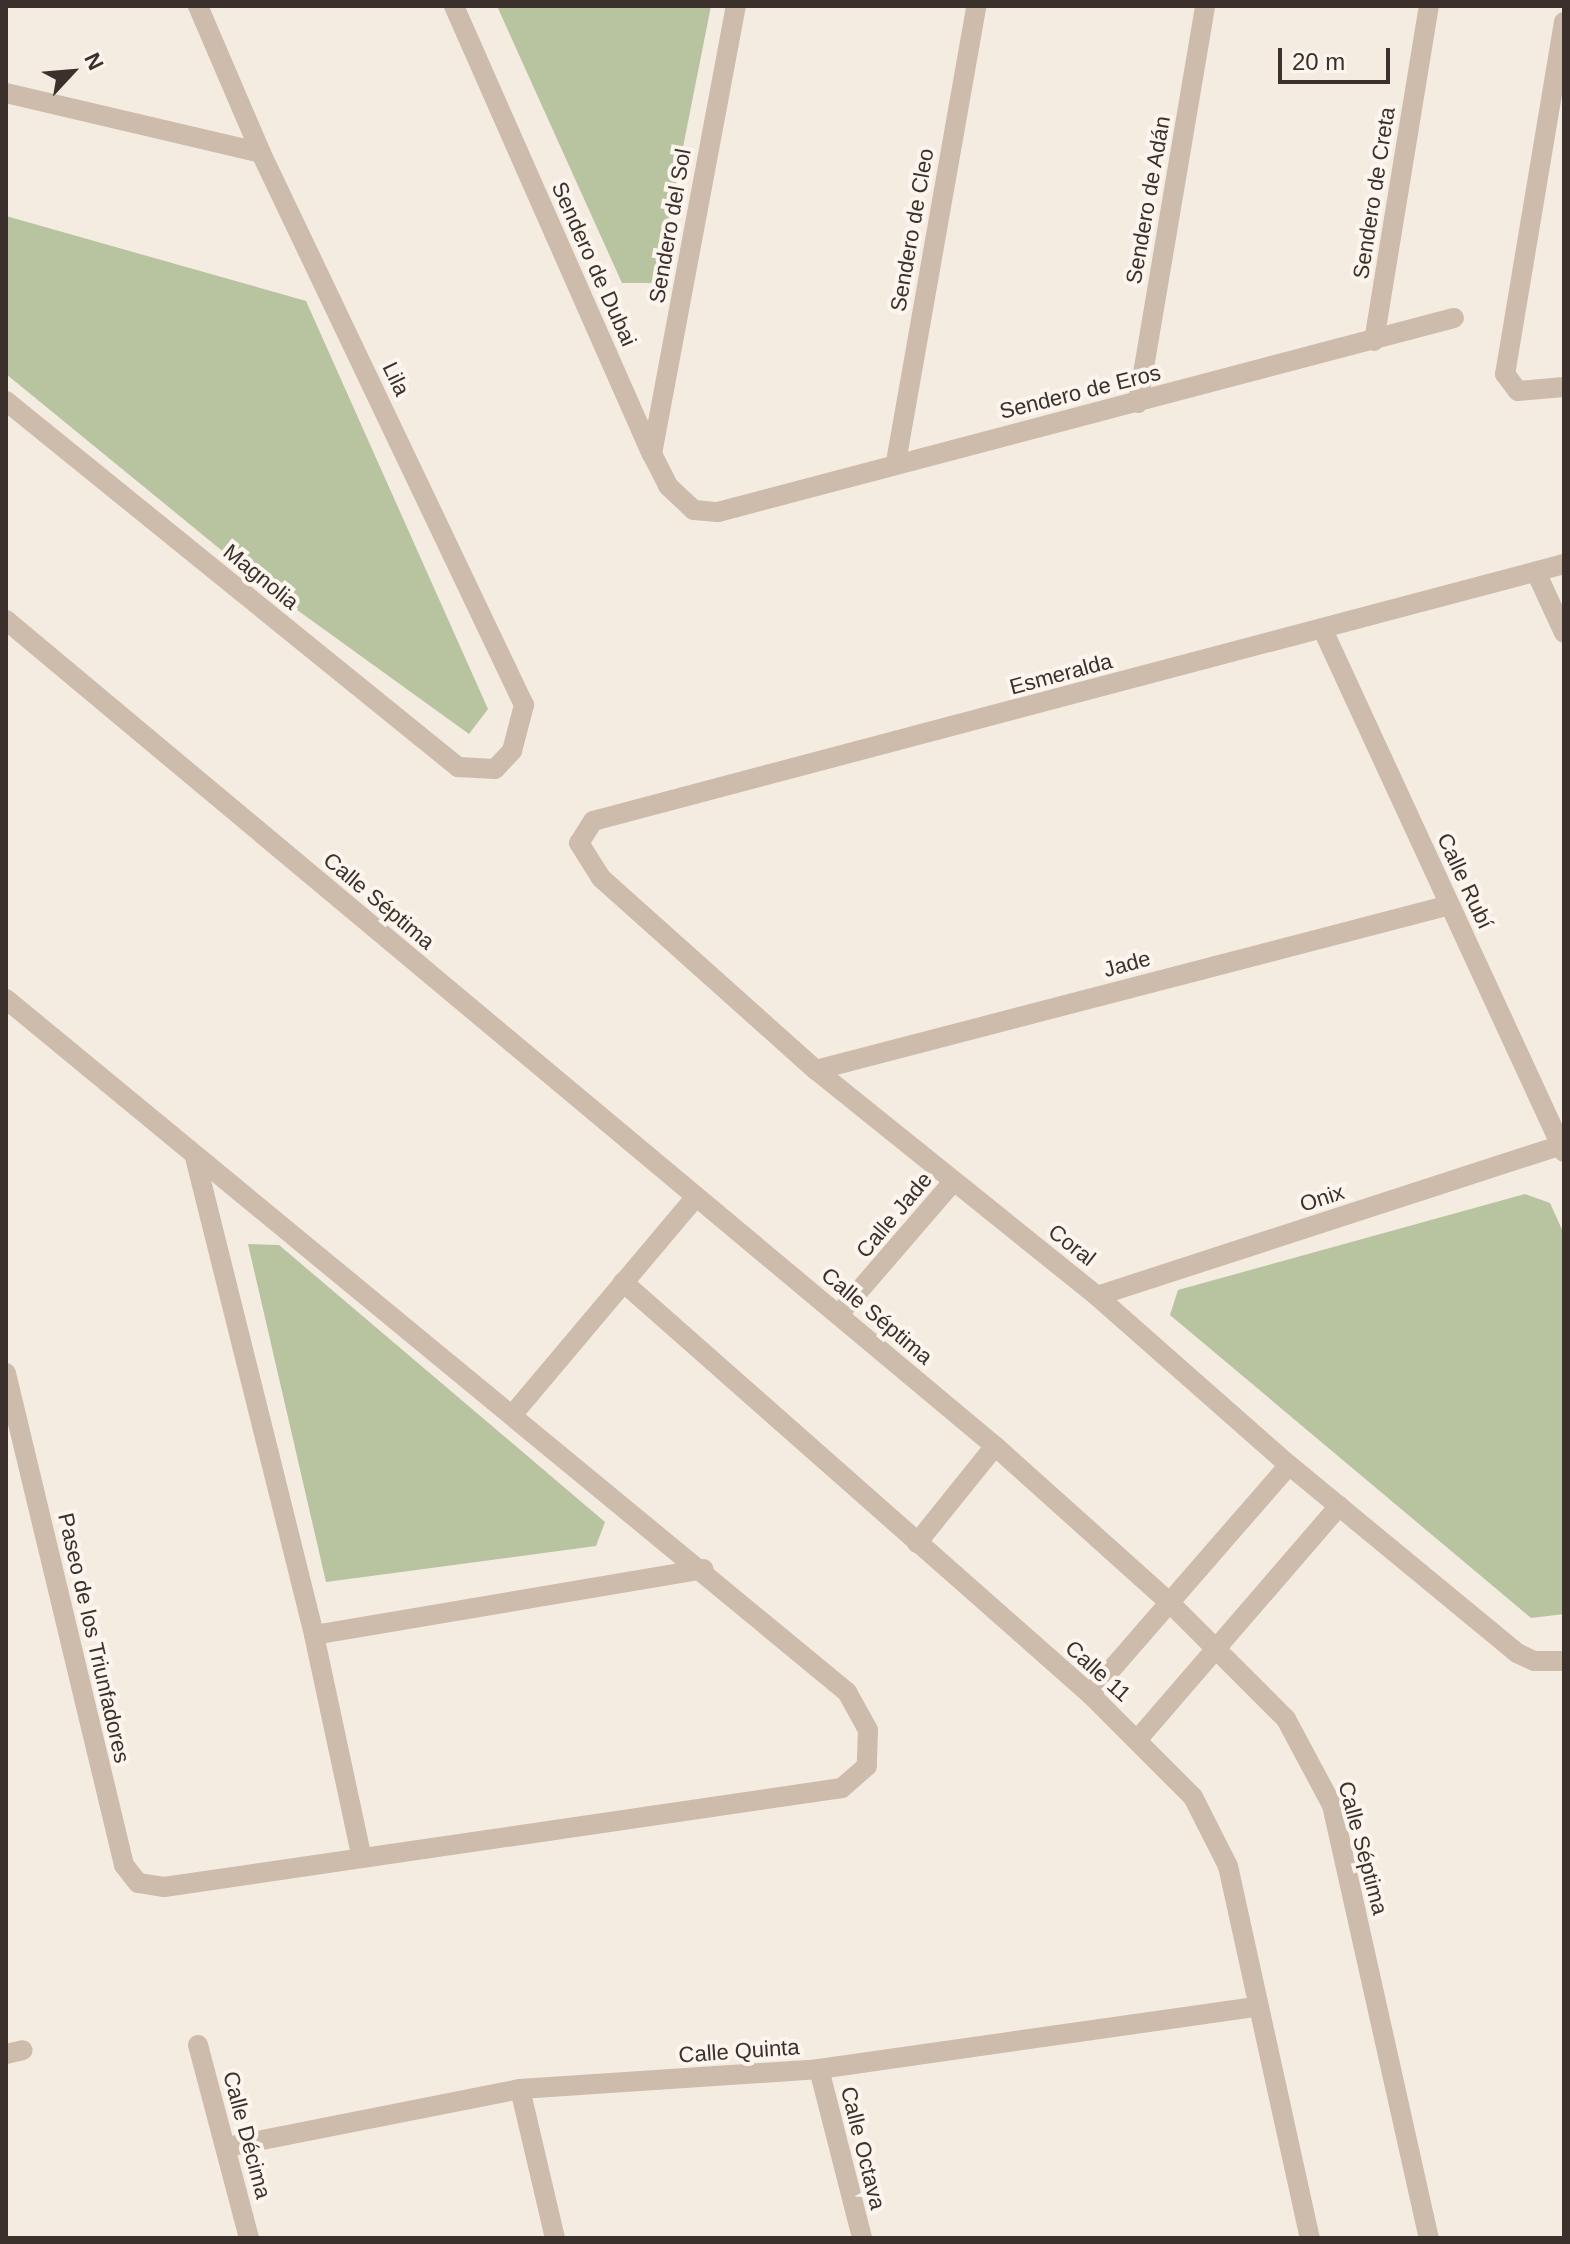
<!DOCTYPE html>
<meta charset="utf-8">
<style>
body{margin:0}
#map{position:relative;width:1570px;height:2244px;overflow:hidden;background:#f4ebe1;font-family:Helvetica,sans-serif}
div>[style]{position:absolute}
.green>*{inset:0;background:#b8c4a0}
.minor>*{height:20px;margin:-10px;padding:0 10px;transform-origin:10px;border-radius:10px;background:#cdbbac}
span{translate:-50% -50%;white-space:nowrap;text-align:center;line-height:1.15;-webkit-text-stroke:8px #fbf5ee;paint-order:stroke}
.street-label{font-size:22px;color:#3b302b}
.frame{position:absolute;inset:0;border:8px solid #3b302b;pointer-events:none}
.north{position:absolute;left:32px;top:32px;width:80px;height:80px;-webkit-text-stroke:6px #fbf5ee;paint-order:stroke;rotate:64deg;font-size:22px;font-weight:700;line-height:32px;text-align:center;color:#3b302b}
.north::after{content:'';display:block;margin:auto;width:28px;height:36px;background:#3b302b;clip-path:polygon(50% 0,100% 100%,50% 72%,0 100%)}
.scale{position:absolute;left:1278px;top:48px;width:112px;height:36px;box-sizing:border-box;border:4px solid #3b302b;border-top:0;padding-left:10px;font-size:24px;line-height:28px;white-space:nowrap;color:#3b302b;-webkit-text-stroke:6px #fbf5ee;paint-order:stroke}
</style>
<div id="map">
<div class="green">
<i style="clip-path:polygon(497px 6px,711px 6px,656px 283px,622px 283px)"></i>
<i style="clip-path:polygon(6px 216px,306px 301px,488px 709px,469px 734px,275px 594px,6px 374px)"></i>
<i style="clip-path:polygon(1525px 1194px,1550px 1203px,1564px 1234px,1564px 1614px,1531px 1618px,1170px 1315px,1178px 1290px)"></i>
<i style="clip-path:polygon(248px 1244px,279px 1245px,605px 1522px,596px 1546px,326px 1582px)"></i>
</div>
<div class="minor">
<i style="left:454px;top:6px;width:490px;rotate:66.2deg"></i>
<i style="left:652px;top:454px;width:36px;rotate:63deg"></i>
<i style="left:668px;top:486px;width:35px;rotate:43deg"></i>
<i style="left:694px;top:510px;width:24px;rotate:5deg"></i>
<i style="left:718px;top:512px;width:761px;rotate:-14.77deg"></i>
<i style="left:1564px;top:22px;width:357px;rotate:99.5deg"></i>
<i style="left:1505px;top:374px;width:21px;rotate:53deg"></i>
<i style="left:1518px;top:391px;width:46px;rotate:-5deg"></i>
<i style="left:6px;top:93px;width:262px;rotate:13.2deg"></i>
<i style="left:1374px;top:341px;width:339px;rotate:-80.7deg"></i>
<i style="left:6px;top:401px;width:582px;rotate:39deg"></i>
<i style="left:458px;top:767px;width:37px;rotate:3deg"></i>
<i style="left:495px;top:769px;width:25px;rotate:-47deg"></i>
<i style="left:512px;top:751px;width:48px;rotate:-75.4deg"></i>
<i style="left:524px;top:705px;width:611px;rotate:-115.48deg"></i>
<i style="left:261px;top:153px;width:160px;rotate:-113.2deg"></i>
<i style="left:1138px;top:403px;width:403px;rotate:-80.4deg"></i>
<i style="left:652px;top:454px;width:456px;rotate:-79.4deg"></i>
<i style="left:896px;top:462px;width:463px;rotate:-80deg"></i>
<i style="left:1564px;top:564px;width:1004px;rotate:165.18deg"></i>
<i style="left:593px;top:821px;width:26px;rotate:122deg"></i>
<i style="left:579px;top:843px;width:41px;rotate:57.8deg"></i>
<i style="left:601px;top:878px;width:288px;rotate:41.8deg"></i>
<i style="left:816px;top:1070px;width:361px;rotate:38.8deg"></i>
<i style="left:1097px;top:1296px;width:256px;rotate:41.4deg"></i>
<i style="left:1289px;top:1465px;width:296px;rotate:39.5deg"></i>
<i style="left:1517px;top:1653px;width:19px;rotate:25deg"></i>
<i style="left:1534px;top:1661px;width:30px"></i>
<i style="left:1536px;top:572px;width:67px;rotate:65.3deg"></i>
<i style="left:6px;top:620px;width:1289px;rotate:39.87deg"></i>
<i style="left:995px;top:1446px;width:237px;rotate:41.9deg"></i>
<i style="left:1171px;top:1604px;width:163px;rotate:45deg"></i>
<i style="left:1286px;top:1719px;width:98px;rotate:61.9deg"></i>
<i style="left:1332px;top:1805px;width:444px;rotate:77.4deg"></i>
<i style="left:1323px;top:630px;width:575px;rotate:65.22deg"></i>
<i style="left:6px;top:999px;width:1090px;rotate:39.49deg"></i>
<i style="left:847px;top:1692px;width:43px;rotate:61.1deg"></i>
<i style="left:868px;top:1730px;width:36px;rotate:92deg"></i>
<i style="left:867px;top:1766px;width:33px;rotate:139deg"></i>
<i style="left:842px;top:1788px;width:685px;rotate:171.69deg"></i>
<i style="left:164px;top:1887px;width:26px;rotate:-171deg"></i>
<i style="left:138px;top:1883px;width:23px;rotate:-128deg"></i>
<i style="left:124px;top:1865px;width:506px;rotate:-103.49deg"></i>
<i style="left:816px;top:1070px;width:655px;rotate:-14.59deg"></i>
<i style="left:195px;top:1157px;width:493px;rotate:76deg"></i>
<i style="left:314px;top:1635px;width:228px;rotate:77.9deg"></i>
<i style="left:623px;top:1282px;width:623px;rotate:41.42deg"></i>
<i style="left:1090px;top:1694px;width:146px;rotate:45deg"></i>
<i style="left:1193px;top:1797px;width:77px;rotate:63.1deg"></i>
<i style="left:1228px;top:1866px;width:381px;rotate:77.6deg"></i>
<i style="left:1097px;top:1296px;width:488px;rotate:-18deg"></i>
<i style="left:839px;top:1314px;width:174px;rotate:-49.2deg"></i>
<i style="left:513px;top:1414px;width:284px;rotate:-49.9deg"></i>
<i style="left:917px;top:1543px;width:124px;rotate:-51.2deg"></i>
<i style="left:314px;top:1635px;width:395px;rotate:-9.6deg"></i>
<i style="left:1090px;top:1694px;width:303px;rotate:-49deg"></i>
<i style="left:1138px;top:1739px;width:308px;rotate:-49.2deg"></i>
<i style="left:198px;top:2045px;width:200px;rotate:75.2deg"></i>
<i style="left:6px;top:2054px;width:17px;rotate:-13deg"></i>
<i style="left:819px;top:2069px;width:174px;rotate:75.7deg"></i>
<i style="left:520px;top:2089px;width:153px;rotate:76.8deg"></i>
<i style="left:227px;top:2147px;width:299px;rotate:-11.2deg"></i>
<i style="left:520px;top:2089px;width:300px;rotate:-3.8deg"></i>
<i style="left:819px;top:2069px;width:441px;rotate:-8.1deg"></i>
</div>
<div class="street-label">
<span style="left:1374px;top:193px;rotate:-81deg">Sendero de Creta</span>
<span style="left:1148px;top:200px;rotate:-80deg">Sendero de Adán</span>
<span style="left:670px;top:226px;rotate:-80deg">Sendero del Sol</span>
<span style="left:912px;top:230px;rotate:-80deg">Sendero de Cleo</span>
<span style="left:594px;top:264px;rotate:66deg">Sendero de Dubai</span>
<span style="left:396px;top:379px;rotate:64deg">Lila</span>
<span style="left:1080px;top:392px;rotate:-14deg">Sendero de Eros</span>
<span style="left:261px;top:577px;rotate:39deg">Magnolia</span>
<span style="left:1061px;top:674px;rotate:-15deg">Esmeralda</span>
<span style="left:1465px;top:881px;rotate:65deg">Calle Rubí</span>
<span style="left:379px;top:901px;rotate:40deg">Calle Séptima</span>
<span style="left:1127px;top:964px;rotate:-15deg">Jade</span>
<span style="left:1322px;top:1198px;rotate:-18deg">Onix</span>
<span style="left:894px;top:1215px;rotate:-50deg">Calle Jade</span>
<span style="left:1072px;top:1245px;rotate:38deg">Coral</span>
<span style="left:877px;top:1316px;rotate:40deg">Calle Séptima</span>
<span style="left:94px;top:1638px;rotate:77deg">Paseo de los Triunfadores</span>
<span style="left:1098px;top:1671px;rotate:42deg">Calle 11</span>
<span style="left:1363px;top:1848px;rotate:75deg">Calle Séptima</span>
<span style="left:739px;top:2051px;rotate:-4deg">Calle Quinta</span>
<span style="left:247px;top:2135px;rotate:75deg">Calle Décima</span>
<span style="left:863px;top:2148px;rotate:76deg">Calle Octava</span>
</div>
<div class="frame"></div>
<div class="north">N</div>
<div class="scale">20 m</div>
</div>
